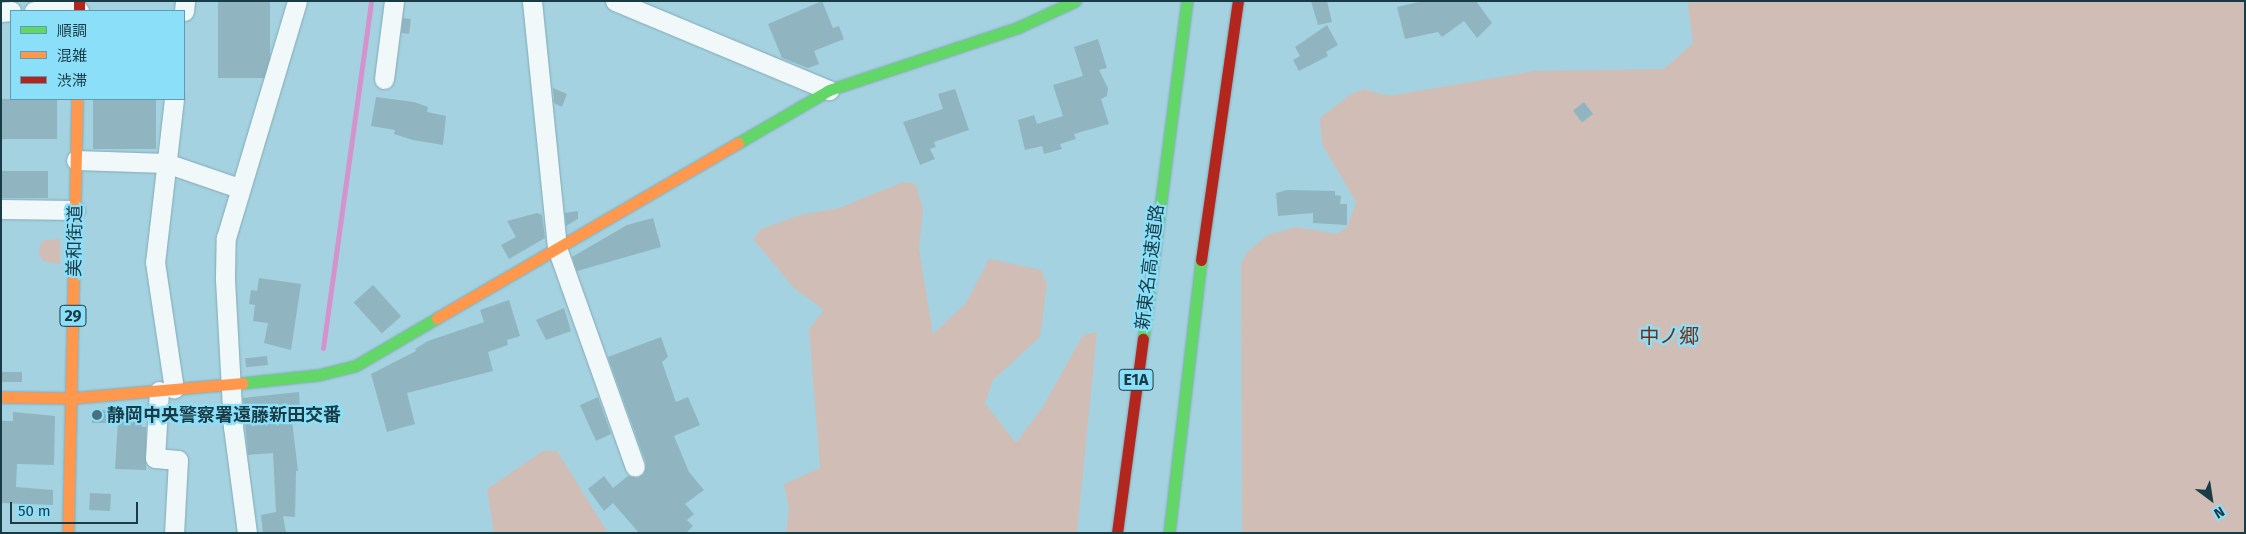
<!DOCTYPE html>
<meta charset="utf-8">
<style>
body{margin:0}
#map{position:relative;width:2246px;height:534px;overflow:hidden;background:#a4d2e0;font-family:"Fira Sans","Noto Sans JP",sans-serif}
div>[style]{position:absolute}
.green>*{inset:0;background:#d0beb6}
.stream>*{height:5px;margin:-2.5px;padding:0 2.5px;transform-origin:2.5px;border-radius:2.5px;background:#d492ce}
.building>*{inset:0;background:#90b5c1;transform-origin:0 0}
.roads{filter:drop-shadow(0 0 1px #85aab6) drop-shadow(0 0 1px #85aab6)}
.street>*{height:19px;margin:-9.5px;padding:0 9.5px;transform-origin:9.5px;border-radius:9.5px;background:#f1f8fa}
.fast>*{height:11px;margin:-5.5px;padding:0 5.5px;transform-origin:5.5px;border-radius:5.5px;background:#63d668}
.slow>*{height:11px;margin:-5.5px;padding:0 5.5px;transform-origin:5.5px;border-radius:5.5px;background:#ff974d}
.jam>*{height:11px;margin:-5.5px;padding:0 5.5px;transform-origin:5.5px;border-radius:5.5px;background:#b3261e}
.dots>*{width:14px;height:14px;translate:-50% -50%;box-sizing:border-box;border:2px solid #8cdff9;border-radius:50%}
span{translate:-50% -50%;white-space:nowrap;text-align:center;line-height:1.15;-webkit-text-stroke:4.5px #8cdff9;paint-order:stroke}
.shield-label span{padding:1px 4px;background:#8cdff9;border:1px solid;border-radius:4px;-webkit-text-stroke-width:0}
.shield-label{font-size:16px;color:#183b46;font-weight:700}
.street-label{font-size:18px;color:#183b46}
.poi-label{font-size:18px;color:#183b46;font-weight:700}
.left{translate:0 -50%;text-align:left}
.quarter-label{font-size:20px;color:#723018}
.frame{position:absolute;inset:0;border:2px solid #183b46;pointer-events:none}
.legend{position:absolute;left:10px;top:10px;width:175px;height:90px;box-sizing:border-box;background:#8cdff9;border:1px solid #5e9db1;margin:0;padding:6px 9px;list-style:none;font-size:15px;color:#183b46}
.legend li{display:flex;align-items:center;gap:10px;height:25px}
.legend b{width:25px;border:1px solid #5e9db1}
.north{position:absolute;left:2186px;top:474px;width:50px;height:50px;-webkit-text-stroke:4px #8cdff9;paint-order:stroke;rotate:149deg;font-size:14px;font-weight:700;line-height:20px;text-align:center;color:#183b46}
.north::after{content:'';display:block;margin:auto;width:18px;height:22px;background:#183b46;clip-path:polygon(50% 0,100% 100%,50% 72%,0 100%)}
.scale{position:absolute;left:10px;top:502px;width:128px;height:22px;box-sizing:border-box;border:2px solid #183b46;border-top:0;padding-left:6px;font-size:15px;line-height:18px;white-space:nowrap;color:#183b46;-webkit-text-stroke:4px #8cdff9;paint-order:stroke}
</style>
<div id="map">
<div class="green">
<i style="clip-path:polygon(1690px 1px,2245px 1px,2245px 533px,1242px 533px,1241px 263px,1248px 251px,1268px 235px,1296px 227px,1337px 234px,1347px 227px,1356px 202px,1322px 144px,1320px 118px,1351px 94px,1363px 89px,1389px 96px,1534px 71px,1664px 69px,1693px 43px,1688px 6px)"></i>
<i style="clip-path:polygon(903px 182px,916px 184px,923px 210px,919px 249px,933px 334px,966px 303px,989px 259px,1041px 270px,1047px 284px,1040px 337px,993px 380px,985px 403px,1016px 443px,1042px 408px,1083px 335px,1097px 332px,1077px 533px,786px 533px,789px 509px,784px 484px,820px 468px,809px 329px,824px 310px,794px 288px,753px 239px,761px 229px,800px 215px,839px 208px)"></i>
<i style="clip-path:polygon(60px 239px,60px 264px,43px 261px,39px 255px,40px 245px,44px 240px)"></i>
<i style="clip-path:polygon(543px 451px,557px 451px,608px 533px,494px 533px,487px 489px)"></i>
</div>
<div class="stream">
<i style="left:323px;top:348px;width:350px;rotate:-82.1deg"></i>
</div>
<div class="building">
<i style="left:218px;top:1px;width:52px;height:77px"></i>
<i style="clip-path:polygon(822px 1px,833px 28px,839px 26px,844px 39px,814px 51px,819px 64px,808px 68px,782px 58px,768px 24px)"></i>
<i style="clip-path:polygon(1311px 1px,1327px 1px,1332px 22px,1318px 25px)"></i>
<i style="clip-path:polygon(1423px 1px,1476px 1px,1492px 23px,1477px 38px,1464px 21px,1442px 37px,1438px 32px,1405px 39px,1397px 7px)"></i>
<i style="left:403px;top:18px;width:8px;height:15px;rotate:7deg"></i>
<i style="clip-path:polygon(1327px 25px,1338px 45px,1326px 52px,1328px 56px,1299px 71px,1293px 60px,1300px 56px,1295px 47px)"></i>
<i style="clip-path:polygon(1098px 39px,1107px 68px,1099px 70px,1108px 88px,1107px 96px,1101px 99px,1109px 124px,1074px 134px,1076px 139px,1060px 144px,1062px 149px,1044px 154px,1042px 146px,1025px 150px,1018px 120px,1034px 115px,1037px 124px,1063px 116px,1053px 85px,1083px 76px,1074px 47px)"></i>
<i style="clip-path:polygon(553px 88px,567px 94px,562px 107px,554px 103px)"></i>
<i style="clip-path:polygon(955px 89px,969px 130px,934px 142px,936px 147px,930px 149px,935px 159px,920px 165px,903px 122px,943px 109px,938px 94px)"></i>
<i style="clip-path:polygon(376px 97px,414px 102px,428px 107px,427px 112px,446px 116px,443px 145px,413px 140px,394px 134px,395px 130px,371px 126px)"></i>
<i style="left:1px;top:99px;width:56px;height:40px"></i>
<i style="left:93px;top:99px;width:63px;height:50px"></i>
<i style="left:1584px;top:102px;width:15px;height:14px;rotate:53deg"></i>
<i style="left:1px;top:171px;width:47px;height:27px"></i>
<i style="clip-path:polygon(1287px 190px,1335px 191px,1335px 195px,1341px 196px,1340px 204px,1347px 204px,1347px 225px,1313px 223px,1313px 213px,1278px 216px,1276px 193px)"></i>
<i style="clip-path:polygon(578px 211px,578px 219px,566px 226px,565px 213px)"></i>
<i style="clip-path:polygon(537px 213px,542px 215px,545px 238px,509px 259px,501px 245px,516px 237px,507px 221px)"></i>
<i style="clip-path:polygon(653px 218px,661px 247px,577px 271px,572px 257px,627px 225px)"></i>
<i style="clip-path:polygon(259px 278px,301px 284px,291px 350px,264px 343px,268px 323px,253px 321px,255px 305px,249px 304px,251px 290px,257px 291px)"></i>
<i style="left:373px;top:285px;width:42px;height:26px;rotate:48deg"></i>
<i style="clip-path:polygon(509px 300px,520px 336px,507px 340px,508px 345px,488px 352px,493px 371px,407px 393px,415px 424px,387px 432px,371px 374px,416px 351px,415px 349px,428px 341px,484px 322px,480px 310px)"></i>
<i style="clip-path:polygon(564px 308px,571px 331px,546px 340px,536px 320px)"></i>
<i style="clip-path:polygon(661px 337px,668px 357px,662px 362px,676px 402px,688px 397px,700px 425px,674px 436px,689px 472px,704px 490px,685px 504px,694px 514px,687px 520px,693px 526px,686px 533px,639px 533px,613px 503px,604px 511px,588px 489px,604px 476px,613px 488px,628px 476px,638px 478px,644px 474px,646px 463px,608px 357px)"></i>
<i style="left:267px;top:356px;width:9px;height:22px;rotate:84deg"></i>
<i style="left:1px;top:372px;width:21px;height:10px"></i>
<i style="clip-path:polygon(299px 392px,300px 412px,291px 412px,298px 471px,296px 471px,295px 517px,283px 516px,286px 533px,263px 533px,261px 515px,276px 512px,273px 453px,248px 455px,243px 398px)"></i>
<i style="clip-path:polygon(598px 397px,611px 434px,596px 441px,580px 405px)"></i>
<i style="left:116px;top:410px;width:13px;height:24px;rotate:90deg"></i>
<i style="clip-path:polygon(13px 412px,55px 416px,54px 465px,17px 464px,16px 487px,53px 490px,53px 505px,1px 503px,1px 421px,13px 421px)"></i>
<i style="clip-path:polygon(118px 420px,142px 421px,142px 427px,146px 427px,146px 470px,115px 469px)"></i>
<i style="left:90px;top:493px;width:21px;height:17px;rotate:3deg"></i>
</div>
<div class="roads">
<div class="street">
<i style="left:532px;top:1px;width:248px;rotate:84.2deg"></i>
<i style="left:557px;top:248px;width:232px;rotate:70.4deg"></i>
<i style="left:615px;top:1px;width:232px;rotate:22.6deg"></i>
<i style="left:34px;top:11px;width:45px"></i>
<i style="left:184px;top:11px;width:10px;rotate:-84deg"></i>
<i style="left:1px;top:12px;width:10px;rotate:-6deg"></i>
<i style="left:384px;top:79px;width:79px;rotate:-82.7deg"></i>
<i style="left:174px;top:99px;width:164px;rotate:96.6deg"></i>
<i style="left:155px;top:262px;width:128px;rotate:81.5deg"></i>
<i style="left:76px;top:160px;width:90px;rotate:1.9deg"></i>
<i style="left:166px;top:163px;width:77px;rotate:18.9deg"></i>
<i style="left:1px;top:209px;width:74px;rotate:0.8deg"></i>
<i style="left:159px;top:391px;width:67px;rotate:93.4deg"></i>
<i style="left:155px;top:458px;width:23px;rotate:5deg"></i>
<i style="left:178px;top:460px;width:73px;rotate:93.1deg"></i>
<i style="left:247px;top:533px;width:107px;rotate:-97.5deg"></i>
<i style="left:233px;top:427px;width:150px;rotate:-93.1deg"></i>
<i style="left:225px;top:277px;width:39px;rotate:-89deg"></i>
<i style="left:226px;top:238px;width:247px;rotate:-73.3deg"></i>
</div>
<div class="fast">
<i style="left:738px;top:143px;width:105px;rotate:-30.2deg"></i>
<i style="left:829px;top:90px;width:200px;rotate:-18.3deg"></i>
<i style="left:1019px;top:27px;width:62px;rotate:-24.9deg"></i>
<i style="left:1143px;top:339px;width:341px;rotate:-82.6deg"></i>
<i style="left:242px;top:383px;width:76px;rotate:-6deg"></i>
<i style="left:318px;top:375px;width:38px;rotate:-14deg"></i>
<i style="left:355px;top:366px;width:95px;rotate:-30.3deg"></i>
<i style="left:1169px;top:533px;width:275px;rotate:-83.3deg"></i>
</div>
<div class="slow">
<i style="left:437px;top:318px;width:348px;rotate:-30.2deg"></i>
<i style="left:1px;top:397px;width:71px;rotate:0.8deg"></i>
<i style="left:72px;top:398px;width:171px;rotate:-5deg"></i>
<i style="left:68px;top:533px;width:434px;rotate:-88.8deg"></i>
</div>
<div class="jam">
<i style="left:79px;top:1px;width:10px;rotate:90deg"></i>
<i style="left:1201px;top:260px;width:262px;rotate:-81.9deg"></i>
<i style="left:1117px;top:533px;width:196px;rotate:-82.4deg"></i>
</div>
</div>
<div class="dots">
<i style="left:97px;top:415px;background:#49707c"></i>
</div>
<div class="shield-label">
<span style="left:73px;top:316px">29</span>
<span style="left:1136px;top:380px">E1A</span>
</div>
<div class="street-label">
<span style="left:75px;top:241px;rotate:-89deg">美和街道</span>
<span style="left:1150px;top:267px;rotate:-83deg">新東名高速道路</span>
</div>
<div class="poi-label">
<span class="left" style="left:107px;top:415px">静岡中央警察署遠藤新田交番</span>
</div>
<div class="quarter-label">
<span style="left:1669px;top:336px">中ノ郷</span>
</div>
<div class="frame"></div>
<ul class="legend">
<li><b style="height:6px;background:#63d668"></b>順調</li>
<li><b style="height:6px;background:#ff974d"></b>混雑</li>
<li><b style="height:6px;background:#b3261e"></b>渋滞</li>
</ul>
<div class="north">N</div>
<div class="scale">50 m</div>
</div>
